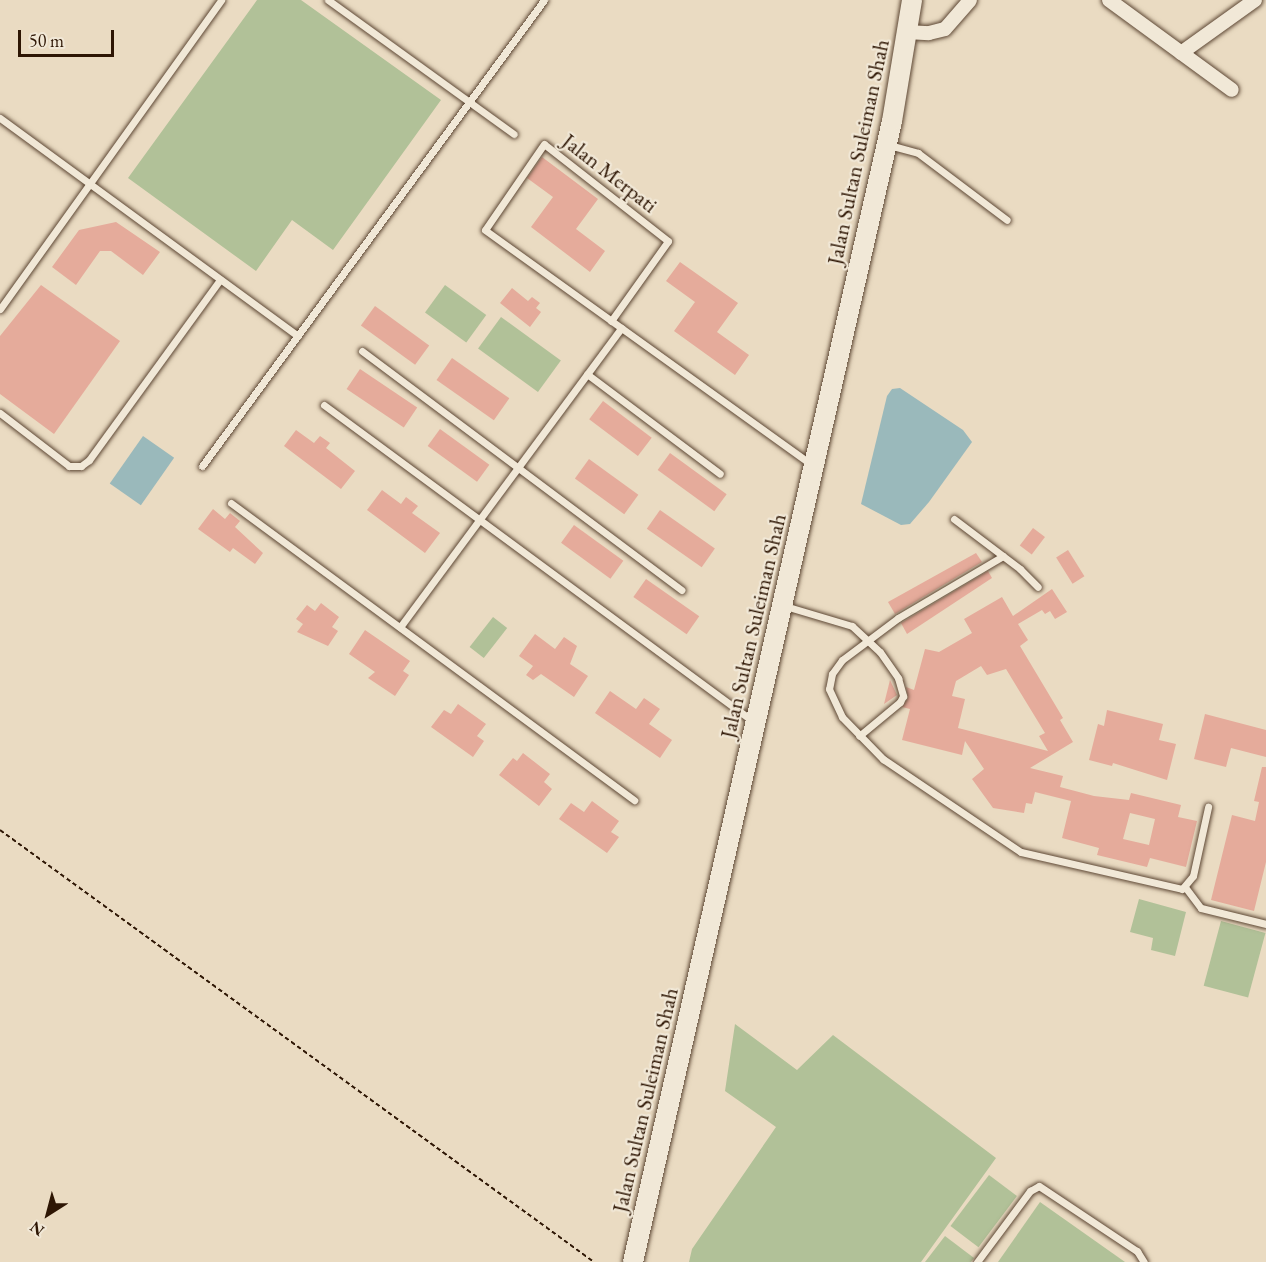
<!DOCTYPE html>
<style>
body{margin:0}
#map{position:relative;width:1266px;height:1262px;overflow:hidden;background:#eadbc2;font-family:"EB Garamond",serif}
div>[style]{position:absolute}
.green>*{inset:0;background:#b1c198;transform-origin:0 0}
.water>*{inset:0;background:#9ab9bb;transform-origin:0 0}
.building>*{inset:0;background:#e5ab9b;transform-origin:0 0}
.path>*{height:2px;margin-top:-1px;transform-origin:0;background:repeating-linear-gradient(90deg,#2e1604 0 4.5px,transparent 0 7.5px)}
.roads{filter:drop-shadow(0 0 2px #5d4734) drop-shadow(0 0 2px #5d4734)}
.lane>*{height:7px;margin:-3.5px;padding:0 3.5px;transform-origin:3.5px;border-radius:3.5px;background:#f1e8d7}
.street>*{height:14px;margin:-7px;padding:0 7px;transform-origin:7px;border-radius:7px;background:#f1e8d7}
.secondary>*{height:20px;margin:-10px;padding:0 10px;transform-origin:10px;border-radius:10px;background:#f1e8d7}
span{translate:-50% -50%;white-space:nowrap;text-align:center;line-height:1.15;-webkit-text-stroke:4.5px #f1e8d7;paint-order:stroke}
.street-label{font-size:22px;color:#2e1604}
.north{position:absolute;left:18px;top:1184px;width:60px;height:60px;-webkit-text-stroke:4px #f1e8d7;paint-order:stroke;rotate:216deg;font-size:16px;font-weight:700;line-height:24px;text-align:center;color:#2e1604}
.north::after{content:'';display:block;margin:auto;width:21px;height:27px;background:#2e1604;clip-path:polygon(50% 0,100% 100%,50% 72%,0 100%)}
.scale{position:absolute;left:18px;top:30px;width:96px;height:27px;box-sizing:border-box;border:3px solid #2e1604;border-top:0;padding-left:8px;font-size:18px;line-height:21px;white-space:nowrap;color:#2e1604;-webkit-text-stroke:4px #f1e8d7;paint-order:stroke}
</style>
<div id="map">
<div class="green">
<i style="clip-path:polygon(257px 0,301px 0,441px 100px,333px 250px,292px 220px,256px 271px,128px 178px)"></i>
<i style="left:445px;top:285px;width:51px;height:34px;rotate:36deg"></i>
<i style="left:501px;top:317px;width:74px;height:39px;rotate:36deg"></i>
<i style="left:493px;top:617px;width:18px;height:38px;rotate:38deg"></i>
<i style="clip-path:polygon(1139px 899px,1186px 912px,1175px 956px,1151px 950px,1153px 938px,1130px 932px)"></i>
<i style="left:1221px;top:921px;width:46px;height:67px;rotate:15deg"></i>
<i style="clip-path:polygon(735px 1024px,797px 1070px,833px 1035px,996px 1158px,921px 1262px,689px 1262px,692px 1249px,776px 1127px,725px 1091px)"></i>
<i style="left:989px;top:1175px;width:35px;height:64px;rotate:37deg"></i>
<i style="clip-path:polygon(1040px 1202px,1125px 1262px,998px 1262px)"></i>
<i style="clip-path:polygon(945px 1236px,974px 1258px,971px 1262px,925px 1262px)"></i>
</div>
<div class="water">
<i style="clip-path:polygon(900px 388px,963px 430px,972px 442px,929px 502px,910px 524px,901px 525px,861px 504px,887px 396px,892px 389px)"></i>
<i style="left:143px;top:436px;width:38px;height:58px;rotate:35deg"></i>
</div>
<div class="building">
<i style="clip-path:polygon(542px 157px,598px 199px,576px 229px,605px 251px,590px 272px,531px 227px,553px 197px,527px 178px)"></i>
<i style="clip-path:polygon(116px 222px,160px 252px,143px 275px,111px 251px,100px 251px,76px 285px,52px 267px,79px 230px)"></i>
<i style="clip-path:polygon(680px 262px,738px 303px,717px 332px,749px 355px,735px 375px,674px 331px,695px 302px,666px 281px)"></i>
<i style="clip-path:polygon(41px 285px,120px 341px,54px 434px,0 394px,0 336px)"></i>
<i style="clip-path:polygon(512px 288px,528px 301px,532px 297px,540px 303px,536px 308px,541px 312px,530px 327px,500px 303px)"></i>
<i style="left:375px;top:306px;width:67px;height:24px;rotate:36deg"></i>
<i style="left:452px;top:358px;width:70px;height:27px;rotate:35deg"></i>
<i style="left:360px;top:369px;width:69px;height:24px;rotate:34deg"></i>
<i style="left:603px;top:401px;width:61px;height:23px;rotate:37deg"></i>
<i style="left:440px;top:429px;width:61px;height:21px;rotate:36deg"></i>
<i style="clip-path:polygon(296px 430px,314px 443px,320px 436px,330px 443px,326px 448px,355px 471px,341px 489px,284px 446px)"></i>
<i style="left:670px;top:453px;width:70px;height:21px;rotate:36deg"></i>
<i style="left:589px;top:459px;width:61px;height:24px;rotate:36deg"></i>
<i style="clip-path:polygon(382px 490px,401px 504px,406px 497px,418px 506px,412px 513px,440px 533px,425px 553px,367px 510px)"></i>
<i style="clip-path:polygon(213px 509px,225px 519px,230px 513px,240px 521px,235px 527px,263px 553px,255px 564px,233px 548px,230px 552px,198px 529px)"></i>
<i style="left:660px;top:510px;width:67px;height:23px;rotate:35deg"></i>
<i style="left:574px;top:525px;width:61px;height:22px;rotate:36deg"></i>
<i style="left:1033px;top:528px;width:15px;height:22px;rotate:37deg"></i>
<i style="left:1068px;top:550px;width:31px;height:14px;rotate:58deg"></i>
<i style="clip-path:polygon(976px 553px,982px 562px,895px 614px,888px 602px)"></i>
<i style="clip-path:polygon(988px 571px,992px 578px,907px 634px,901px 623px)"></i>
<i style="left:646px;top:579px;width:65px;height:22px;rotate:35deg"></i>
<i style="clip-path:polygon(evenodd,1052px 589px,1067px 612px,1055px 619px,1050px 611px,1045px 614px,1042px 610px,1018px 624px,1028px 640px,1020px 646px,1063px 718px,1060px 720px,1073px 742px,1030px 768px,1063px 776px,1060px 787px,1094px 796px,1129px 800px,1131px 793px,1181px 805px,1178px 817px,1197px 821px,1186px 867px,1150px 858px,1147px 867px,1097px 855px,1099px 848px,1062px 838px,1071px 801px,1035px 792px,1032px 804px,1026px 803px,1024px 813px,993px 808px,972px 779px,984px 769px,965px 741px,962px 755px,902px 740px,910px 709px,902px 707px,908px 698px,906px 687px,914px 690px,925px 649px,939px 652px,972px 633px,964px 619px,1002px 597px,1013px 616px,1052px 589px,981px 666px,987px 675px,1006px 669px,1045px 733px,1039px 736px,1048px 751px,958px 728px,965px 699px,952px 696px,956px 681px,981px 666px,1052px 589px,1130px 813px,1155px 819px,1149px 845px,1123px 839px,1130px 813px)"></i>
<i style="clip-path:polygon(321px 603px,339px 617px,332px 627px,338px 631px,328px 646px,297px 632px,303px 624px,296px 619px,307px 605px,315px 611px)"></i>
<i style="clip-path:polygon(365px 630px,410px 661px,403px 671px,409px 675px,395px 696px,368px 678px,375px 672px,349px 654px)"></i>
<i style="clip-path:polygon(535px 634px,555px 649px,564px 637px,577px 646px,570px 664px,588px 676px,574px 697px,541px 674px,533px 680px,526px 675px,533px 666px,519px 656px)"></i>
<i style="clip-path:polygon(890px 680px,897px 695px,884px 704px)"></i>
<i style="clip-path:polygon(610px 691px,636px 709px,644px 698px,660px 709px,649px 724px,672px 740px,660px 758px,595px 713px)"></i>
<i style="clip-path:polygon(458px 704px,486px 724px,477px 736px,484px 741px,473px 757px,431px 727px,444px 710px,451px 714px)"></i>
<i style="clip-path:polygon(1107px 710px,1163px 724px,1159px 740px,1176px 744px,1167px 780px,1113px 763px,1112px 766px,1089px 760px,1098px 724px,1104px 726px)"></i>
<i style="clip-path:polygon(1205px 714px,1266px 730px,1266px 757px,1231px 748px,1226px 767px,1194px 759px)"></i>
<i style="clip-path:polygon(523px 753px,550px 774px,544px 782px,552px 789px,539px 806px,499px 775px,513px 758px,517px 761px)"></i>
<i style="clip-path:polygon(1262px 767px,1266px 767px,1266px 862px,1254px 911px,1211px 900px,1232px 815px,1255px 821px,1259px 802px,1254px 801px)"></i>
<i style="clip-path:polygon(592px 801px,619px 821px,611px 832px,619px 837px,607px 853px,559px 819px,571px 803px,584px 812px)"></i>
</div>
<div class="path">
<i style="left:0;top:830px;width:734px;rotate:36.03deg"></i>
</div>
<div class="roads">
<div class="lane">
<i style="left:328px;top:0;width:229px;rotate:35.8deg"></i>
<i style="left:0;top:118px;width:369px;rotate:36.2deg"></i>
<i style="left:889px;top:145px;width:30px;rotate:15deg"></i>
<i style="left:918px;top:153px;width:111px;rotate:37deg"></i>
<i style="left:0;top:309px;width:380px;rotate:-54.4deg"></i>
<i style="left:611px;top:321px;width:98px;rotate:-54.5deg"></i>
<i style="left:668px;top:241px;width:157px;rotate:-142deg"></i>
<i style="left:544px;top:144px;width:104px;rotate:124.5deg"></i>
<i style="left:485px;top:230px;width:403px;rotate:35.7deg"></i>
<i style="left:362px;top:351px;width:399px;rotate:36.8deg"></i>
<i style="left:587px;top:374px;width:166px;rotate:36.9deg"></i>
<i style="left:324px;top:405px;width:534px;rotate:36.4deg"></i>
<i style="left:0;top:413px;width:87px;rotate:37.5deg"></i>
<i style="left:69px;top:466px;width:12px"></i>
<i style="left:81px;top:466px;width:10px;rotate:-37deg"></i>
<i style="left:89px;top:460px;width:223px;rotate:-54deg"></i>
<i style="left:202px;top:466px;width:578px;rotate:-53.72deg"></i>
<i style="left:231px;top:503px;width:501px;rotate:36.39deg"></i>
<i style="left:954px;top:519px;width:83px;rotate:37.1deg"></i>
<i style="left:1020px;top:569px;width:25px;rotate:45deg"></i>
<i style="left:1003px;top:556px;width:122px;rotate:149.4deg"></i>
<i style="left:898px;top:618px;width:70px;rotate:143.1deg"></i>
<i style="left:842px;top:660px;width:17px;rotate:126deg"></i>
<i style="left:832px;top:674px;width:15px;rotate:101deg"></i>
<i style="left:829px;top:689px;width:31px;rotate:65deg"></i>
<i style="left:842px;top:717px;width:59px;rotate:45.7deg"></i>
<i style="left:883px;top:759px;width:166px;rotate:34deg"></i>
<i style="left:1021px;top:852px;width:165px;rotate:12.9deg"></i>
<i style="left:1182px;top:889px;width:17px;rotate:-50deg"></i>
<i style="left:1193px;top:876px;width:71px;rotate:-77.7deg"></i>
<i style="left:785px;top:606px;width:70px;rotate:16.6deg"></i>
<i style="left:852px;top:626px;width:38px;rotate:43deg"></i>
<i style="left:880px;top:652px;width:32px;rotate:55deg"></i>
<i style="left:898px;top:678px;width:19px;rotate:74deg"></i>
<i style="left:903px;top:696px;width:7px;rotate:117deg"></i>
<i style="left:900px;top:702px;width:53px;rotate:140.3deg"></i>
<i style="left:400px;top:627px;width:372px;rotate:-53.5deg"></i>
<i style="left:1185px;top:887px;width:26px;rotate:53deg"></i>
<i style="left:1201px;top:908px;width:67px;rotate:13.8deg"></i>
<i style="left:977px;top:1262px;width:89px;rotate:-53.3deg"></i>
<i style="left:1030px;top:1191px;width:10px;rotate:-29deg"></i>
<i style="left:1039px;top:1186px;width:118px;rotate:33.6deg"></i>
<i style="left:1137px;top:1251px;width:13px;rotate:58deg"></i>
</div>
<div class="street">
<i style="left:1109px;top:0;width:152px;rotate:36.2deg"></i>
<i style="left:907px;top:32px;width:22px;rotate:3deg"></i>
<i style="left:929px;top:33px;width:16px;rotate:-14deg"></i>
<i style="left:945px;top:29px;width:38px;rotate:-49deg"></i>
<i style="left:1181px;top:53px;width:91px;rotate:-35.6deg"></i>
</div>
<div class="secondary">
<i style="left:633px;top:1262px;width:1170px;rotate:-77.21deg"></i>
<i style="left:892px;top:121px;width:123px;rotate:-80.6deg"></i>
</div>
</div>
<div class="street-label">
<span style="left:858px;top:152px;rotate:-78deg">Jalan Sultan Suleiman Shah</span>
<span style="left:610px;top:173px;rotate:38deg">Jalan Merpati</span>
<span style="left:753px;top:626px;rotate:-77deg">Jalan Sultan Suleiman Shah</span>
<span style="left:645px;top:1100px;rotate:-77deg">Jalan Sultan Suleiman Shah</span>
</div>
<div class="north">N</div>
<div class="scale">50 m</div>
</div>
